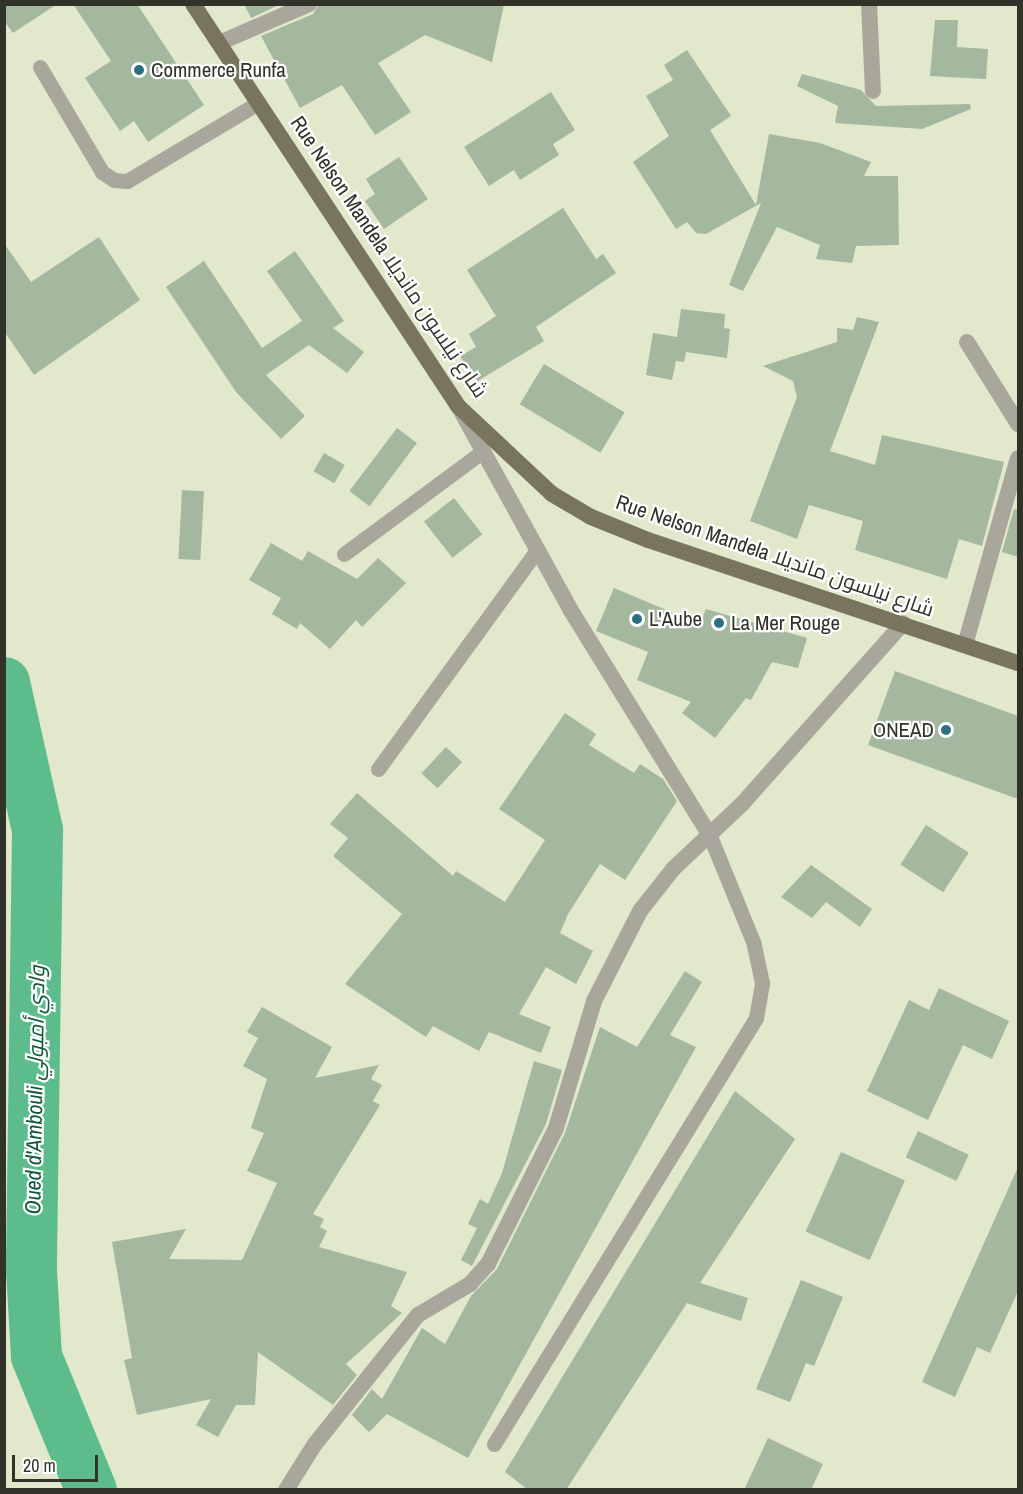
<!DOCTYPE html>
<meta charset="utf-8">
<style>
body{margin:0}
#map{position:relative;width:1023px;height:1494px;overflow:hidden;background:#e1e8cb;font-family:"Archivo Narrow",Cairo,sans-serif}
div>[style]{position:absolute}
.river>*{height:51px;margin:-25.5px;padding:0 25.5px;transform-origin:25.5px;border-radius:25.5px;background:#5dbc8b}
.building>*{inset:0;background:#a4b79f;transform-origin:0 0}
.service>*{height:15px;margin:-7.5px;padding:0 7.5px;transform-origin:7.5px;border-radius:7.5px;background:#a9a79b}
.minor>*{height:16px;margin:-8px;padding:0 8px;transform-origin:8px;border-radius:8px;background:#a9a79b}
.primary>*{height:16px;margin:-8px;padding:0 8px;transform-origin:8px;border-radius:8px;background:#78745e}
.dots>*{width:16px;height:16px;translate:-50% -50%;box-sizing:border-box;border:3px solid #fff;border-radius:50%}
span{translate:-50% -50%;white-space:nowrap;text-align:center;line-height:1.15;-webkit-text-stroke:4.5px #fff;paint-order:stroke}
.poi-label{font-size:21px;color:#313328}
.left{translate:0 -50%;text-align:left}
.right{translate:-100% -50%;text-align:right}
.street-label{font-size:21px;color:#313328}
.water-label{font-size:22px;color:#0e5939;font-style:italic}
.frame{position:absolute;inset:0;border:6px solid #313328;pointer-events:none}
.scale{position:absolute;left:12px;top:1455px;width:86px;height:27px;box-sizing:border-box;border:3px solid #313328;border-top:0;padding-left:8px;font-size:18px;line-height:21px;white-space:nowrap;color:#313328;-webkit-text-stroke:4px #fff;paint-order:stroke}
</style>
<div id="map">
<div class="river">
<i style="left:4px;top:682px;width:152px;rotate:77.4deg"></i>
<i style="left:37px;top:830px;width:440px;rotate:90.8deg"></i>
<i style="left:31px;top:1270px;width:86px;rotate:86.7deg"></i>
<i style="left:36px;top:1356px;width:145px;rotate:67.7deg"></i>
</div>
<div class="building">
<i style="clip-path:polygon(4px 4px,57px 4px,13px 33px,4px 21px)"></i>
<i style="clip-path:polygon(73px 4px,137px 4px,204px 105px,148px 142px,134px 121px,120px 131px,85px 78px,111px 61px)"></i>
<i style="clip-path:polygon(244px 4px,281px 4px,251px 18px)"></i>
<i style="clip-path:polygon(319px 4px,504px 4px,492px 62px,425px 35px,378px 63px,411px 112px,375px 135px,342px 85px,300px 108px,261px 36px,313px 14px)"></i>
<i style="clip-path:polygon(935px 20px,958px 20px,957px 47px,988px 49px,986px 79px,930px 76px)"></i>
<i style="clip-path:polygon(687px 50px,731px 116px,710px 130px,756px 205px,769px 134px,820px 143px,871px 162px,864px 176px,898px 176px,899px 245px,856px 246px,852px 263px,816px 259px,820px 245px,777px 227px,743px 291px,729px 285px,761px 203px,706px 234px,696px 233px,687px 222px,676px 229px,633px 162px,669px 136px,646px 96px,673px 80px,664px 65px)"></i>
<i style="clip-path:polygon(802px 74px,861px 90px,876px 106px,970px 104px,971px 109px,922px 129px,835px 123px,838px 106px,797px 86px)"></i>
<i style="clip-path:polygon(551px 92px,575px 130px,553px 144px,559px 155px,520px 180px,514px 170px,489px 186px,464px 147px)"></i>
<i style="clip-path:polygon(399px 157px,428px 199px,384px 229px,365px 201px,375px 194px,366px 179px)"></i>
<i style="clip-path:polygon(563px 208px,596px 259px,603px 254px,616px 273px,536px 327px,544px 341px,476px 382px,460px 356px,476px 347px,469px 334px,496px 316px,467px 270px)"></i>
<i style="clip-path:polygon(99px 237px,140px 300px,34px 375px,4px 331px,4px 243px,31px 282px)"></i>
<i style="clip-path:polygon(295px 251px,344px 321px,333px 328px,364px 352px,347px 373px,309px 345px,266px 375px,305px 416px,281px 439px,236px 392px,166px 287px,204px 261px,262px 348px,302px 321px,267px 271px)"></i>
<i style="clip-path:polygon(681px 309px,725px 314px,724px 328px,730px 329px,727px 358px,686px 352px,684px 362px,676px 361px,672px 380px,646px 375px,653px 333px,677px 337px)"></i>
<i style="clip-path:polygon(857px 317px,879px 322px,830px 451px,875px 465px,882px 435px,1004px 462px,982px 546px,959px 539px,947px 579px,855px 550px,863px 521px,809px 505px,797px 539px,750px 521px,797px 397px,793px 381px,763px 366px,837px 342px,837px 328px,853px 330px)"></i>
<i style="left:544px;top:364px;width:94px;height:47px;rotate:31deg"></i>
<i style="left:397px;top:428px;width:25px;height:79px;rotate:37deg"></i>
<i style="left:324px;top:453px;width:24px;height:21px;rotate:30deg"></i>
<i style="left:182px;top:490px;width:22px;height:69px;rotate:3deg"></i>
<i style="left:454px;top:498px;width:46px;height:38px;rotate:52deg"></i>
<i style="clip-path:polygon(1014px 509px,1018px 510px,1018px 557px,1002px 552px)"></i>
<i style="clip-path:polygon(271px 543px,302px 561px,308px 551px,357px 579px,378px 558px,406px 583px,362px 627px,356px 620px,330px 649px,300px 623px,297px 629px,272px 614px,281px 598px,249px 580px)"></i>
<i style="clip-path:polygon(614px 588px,700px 624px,706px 609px,807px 638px,798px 668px,772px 662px,751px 700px,746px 698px,715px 738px,682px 713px,691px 702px,637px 680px,648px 652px,596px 631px)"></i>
<i style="clip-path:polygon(895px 671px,1018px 716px,1018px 799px,868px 745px)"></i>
<i style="clip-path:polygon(565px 713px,596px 734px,589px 745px,634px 773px,640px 764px,663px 779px,677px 801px,625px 880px,600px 864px,568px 914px,560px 933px,593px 951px,576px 984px,546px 967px,519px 1014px,551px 1027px,541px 1053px,489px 1032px,479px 1051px,433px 1026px,426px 1037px,345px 984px,402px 914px,333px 856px,348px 838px,330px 824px,357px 793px,453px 876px,456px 871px,505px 902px,545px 840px,499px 809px)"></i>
<i style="left:446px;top:747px;width:22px;height:36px;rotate:43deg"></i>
<i style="left:926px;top:825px;width:51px;height:47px;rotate:33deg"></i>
<i style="clip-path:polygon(811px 865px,872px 909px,860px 927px,826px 902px,812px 918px,781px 897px)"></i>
<i style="clip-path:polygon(685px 971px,702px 982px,670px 1035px,696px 1047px,468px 1458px,387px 1414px,369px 1432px,352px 1415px,372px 1389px,382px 1399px,422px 1328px,445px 1344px,471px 1296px,497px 1269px,565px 1133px,600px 1027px,637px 1047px)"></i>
<i style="clip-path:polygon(939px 988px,1009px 1021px,992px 1059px,963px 1045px,928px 1120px,867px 1091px,909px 1000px,929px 1010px)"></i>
<i style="clip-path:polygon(262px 1007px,332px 1047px,315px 1078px,379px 1065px,371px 1079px,382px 1085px,373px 1101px,380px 1105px,313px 1214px,324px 1219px,320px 1227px,327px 1231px,319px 1247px,407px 1272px,391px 1306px,402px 1313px,346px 1364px,357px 1375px,333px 1405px,258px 1352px,255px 1405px,236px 1405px,218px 1437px,196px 1425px,211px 1399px,137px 1415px,124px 1360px,132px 1358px,112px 1242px,186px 1229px,169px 1259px,242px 1260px,277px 1183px,247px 1171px,264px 1133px,251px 1128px,267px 1079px,243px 1066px,258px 1038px,247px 1032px)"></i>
<i style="clip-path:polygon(534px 1061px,562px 1070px,546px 1124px,472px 1266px,461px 1260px,477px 1228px,468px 1224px,480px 1199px,488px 1204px,502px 1173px)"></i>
<i style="clip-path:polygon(735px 1091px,795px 1139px,700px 1283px,748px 1298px,741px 1321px,687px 1303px,566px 1490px,528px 1490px,505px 1472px)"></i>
<i style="left:918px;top:1131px;width:56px;height:29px;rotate:25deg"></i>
<i style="left:841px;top:1152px;width:70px;height:87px;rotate:24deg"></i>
<i style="clip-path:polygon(1018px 1167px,1018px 1291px,990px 1353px,977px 1347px,955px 1397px,922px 1382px)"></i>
<i style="clip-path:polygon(801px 1280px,843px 1297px,814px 1366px,806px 1363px,790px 1402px,756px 1389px)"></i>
<i style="clip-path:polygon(768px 1438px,823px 1464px,811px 1490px,744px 1490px)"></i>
</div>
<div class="service">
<i style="left:40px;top:67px;width:122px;rotate:59.4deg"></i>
<i style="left:102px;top:172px;width:14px;rotate:34deg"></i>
<i style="left:114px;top:180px;width:13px;rotate:4deg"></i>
<i style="left:127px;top:181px;width:152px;rotate:-30.8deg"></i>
<i style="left:344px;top:554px;width:173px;rotate:-36.5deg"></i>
<i style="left:378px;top:769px;width:271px;rotate:-54deg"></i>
<i style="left:494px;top:1444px;width:500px;rotate:-58.41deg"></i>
<i style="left:756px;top:1018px;width:36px;rotate:-80deg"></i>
<i style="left:762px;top:983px;width:40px;rotate:-102deg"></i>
<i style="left:754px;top:944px;width:119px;rotate:-112.2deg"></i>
</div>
<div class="minor">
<i style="left:869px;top:4px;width:87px;rotate:87.4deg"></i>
<i style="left:219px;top:43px;width:98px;rotate:-23.4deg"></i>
<i style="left:967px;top:342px;width:97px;rotate:58.1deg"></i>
<i style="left:462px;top:413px;width:224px;rotate:61.1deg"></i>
<i style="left:570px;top:609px;width:264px;rotate:58.3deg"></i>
<i style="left:965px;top:645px;width:194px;rotate:-74.2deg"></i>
<i style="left:286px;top:1490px;width:54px;rotate:-57.8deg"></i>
<i style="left:315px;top:1444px;width:165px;rotate:-51.4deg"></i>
<i style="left:418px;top:1315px;width:61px;rotate:-30.8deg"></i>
<i style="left:470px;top:1284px;width:27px;rotate:-48deg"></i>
<i style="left:488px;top:1264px;width:152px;rotate:-63.4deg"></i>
<i style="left:556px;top:1128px;width:133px;rotate:-73.3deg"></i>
<i style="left:594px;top:1001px;width:101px;rotate:-62.9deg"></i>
<i style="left:640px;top:911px;width:53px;rotate:-51.8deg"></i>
<i style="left:673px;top:869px;width:95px;rotate:-43.3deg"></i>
<i style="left:742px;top:804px;width:242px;rotate:-48.3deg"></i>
</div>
<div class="primary">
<i style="left:193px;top:4px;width:483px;rotate:56.6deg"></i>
<i style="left:459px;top:407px;width:127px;rotate:43.1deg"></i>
<i style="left:552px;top:494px;width:45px;rotate:30.5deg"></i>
<i style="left:591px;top:517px;width:61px;rotate:22deg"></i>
<i style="left:648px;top:540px;width:390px;rotate:18.4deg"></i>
</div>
<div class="dots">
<i style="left:139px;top:70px;background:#2d6e81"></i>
<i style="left:637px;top:619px;background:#2d6e81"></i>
<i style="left:719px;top:623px;background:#2d6e81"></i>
<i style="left:946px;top:730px;background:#2d6e81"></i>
</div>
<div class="poi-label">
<span class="left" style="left:151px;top:70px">Commerce Runfa</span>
<span class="left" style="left:649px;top:619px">L'Aube</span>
<span class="left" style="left:731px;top:623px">La Mer Rouge</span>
<span class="right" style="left:934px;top:730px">ONEAD</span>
</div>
<div class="street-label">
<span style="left:389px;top:257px;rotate:56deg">Rue Nelson Mandela شارع نيلسون مانديلا</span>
<span style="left:775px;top:556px;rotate:19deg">Rue Nelson Mandela شارع نيلسون مانديلا</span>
</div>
<div class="water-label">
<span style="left:35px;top:1090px;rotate:-89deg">Oued d'Ambouli وادي أمبولي</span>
</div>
<div class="frame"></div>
<div class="scale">20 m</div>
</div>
